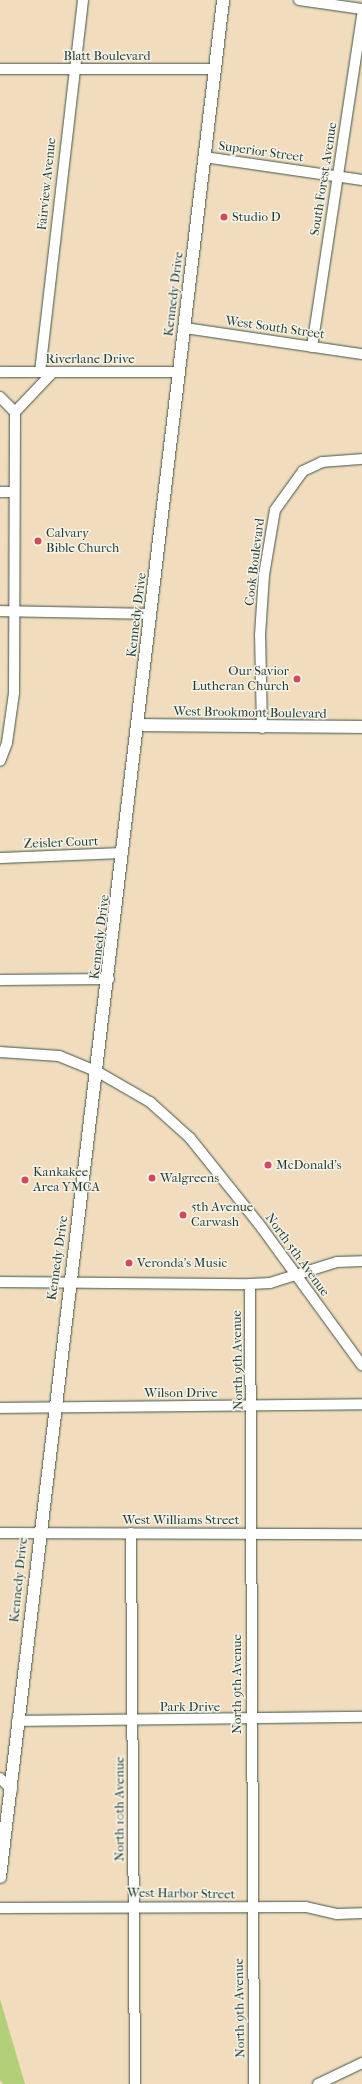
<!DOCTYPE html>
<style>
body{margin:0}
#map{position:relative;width:362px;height:2084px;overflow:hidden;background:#f1ddbd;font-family:"IM FELL French Canon",serif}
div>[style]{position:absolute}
.green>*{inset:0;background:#b2d077}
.roads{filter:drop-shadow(0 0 1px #3e5549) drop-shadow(0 0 1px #3e5549)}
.minor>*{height:10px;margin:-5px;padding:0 5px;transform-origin:5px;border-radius:5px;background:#fff}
.major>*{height:12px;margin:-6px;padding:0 6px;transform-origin:6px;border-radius:6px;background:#fff}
.dots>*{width:11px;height:11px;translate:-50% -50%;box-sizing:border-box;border:2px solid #f7f3e8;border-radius:50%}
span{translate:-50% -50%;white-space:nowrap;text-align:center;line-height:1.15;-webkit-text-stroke:3px #f7f3e8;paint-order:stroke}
.street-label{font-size:13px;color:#1f3d34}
.poi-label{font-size:13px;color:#1f3d34}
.left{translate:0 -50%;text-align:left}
.right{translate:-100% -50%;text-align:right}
</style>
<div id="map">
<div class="green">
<i style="clip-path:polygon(0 1999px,25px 2084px,3px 2084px,0 2080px)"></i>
</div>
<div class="roads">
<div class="minor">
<i style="left:299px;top:0;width:64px;rotate:8.1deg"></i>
<i style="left:0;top:69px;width:215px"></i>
<i style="left:204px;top:157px;width:160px;rotate:8.3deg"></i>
<i style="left:185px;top:328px;width:179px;rotate:8.4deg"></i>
<i style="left:312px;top:347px;width:336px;rotate:-81.4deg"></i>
<i style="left:0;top:372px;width:180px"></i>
<i style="left:40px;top:372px;width:374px;rotate:-83.4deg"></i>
<i style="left:0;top:397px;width:21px;rotate:45deg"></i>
<i style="left:15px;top:412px;width:281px;rotate:90.2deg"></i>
<i style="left:14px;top:693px;width:50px;rotate:98deg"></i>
<i style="left:7px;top:743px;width:19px;rotate:111deg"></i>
<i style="left:15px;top:412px;width:55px;rotate:-46.5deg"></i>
<i style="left:0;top:492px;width:14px"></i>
<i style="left:0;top:611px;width:151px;rotate:1.1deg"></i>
<i style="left:262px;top:728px;width:93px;rotate:-91.2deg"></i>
<i style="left:260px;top:635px;width:60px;rotate:-86.2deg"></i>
<i style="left:264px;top:575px;width:66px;rotate:-80.4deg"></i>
<i style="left:275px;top:510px;width:48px;rotate:-54.3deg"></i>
<i style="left:303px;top:471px;width:21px;rotate:-25deg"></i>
<i style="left:322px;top:462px;width:40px;rotate:-4.3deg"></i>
<i style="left:0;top:858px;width:123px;rotate:-2.3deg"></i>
<i style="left:0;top:980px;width:109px;rotate:-0.5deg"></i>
<i style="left:0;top:1052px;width:59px;rotate:3.9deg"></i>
<i style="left:59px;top:1056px;width:42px;rotate:22.3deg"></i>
<i style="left:98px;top:1072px;width:60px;rotate:30deg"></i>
<i style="left:150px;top:1102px;width:54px;rotate:42deg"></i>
<i style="left:190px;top:1138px;width:110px;rotate:51.3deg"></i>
<i style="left:259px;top:1224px;width:175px;rotate:53.9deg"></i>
<i style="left:0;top:1282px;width:250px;rotate:0.5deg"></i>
<i style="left:250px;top:1284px;width:20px;rotate:-3deg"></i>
<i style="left:270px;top:1283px;width:70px;rotate:-17.4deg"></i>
<i style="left:337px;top:1262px;width:25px;rotate:-2deg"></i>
<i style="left:250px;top:1284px;width:800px;rotate:89.71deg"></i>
<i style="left:0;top:1408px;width:362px;rotate:-0.6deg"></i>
<i style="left:0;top:1533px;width:362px;rotate:0.2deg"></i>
<i style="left:131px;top:1533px;width:551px;rotate:89.58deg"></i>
<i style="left:17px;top:1721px;width:345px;rotate:-0.7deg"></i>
<i style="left:0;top:1778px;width:17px;rotate:45deg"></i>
<i style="left:0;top:1908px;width:306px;rotate:-0.2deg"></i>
<i style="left:306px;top:1907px;width:32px;rotate:13deg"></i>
<i style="left:337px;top:1914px;width:25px;rotate:-2deg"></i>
<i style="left:318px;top:2084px;width:49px;rotate:-25.5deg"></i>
</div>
<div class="major">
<i style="left:138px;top:725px;width:224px;rotate:0.5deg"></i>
<i style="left:0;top:1877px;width:1890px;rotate:-83.22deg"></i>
</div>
</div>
<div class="dots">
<i style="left:224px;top:217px;background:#d1495b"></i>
<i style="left:38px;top:541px;background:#d1495b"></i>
<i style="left:297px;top:679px;background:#d1495b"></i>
<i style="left:268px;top:1165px;background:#d1495b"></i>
<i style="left:152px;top:1178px;background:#d1495b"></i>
<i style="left:25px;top:1180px;background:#d1495b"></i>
<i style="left:183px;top:1215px;background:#d1495b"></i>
<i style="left:129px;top:1263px;background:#d1495b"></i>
</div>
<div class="street-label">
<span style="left:107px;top:56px">Blatt Boulevard</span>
<span style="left:261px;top:152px;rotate:8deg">Superior Street</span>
<span style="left:324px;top:179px;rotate:-81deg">South Forest Avenue</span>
<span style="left:47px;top:184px;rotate:-84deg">Fairview Avenue</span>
<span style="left:174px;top:294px;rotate:-83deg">Kennedy Drive</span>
<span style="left:275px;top:328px;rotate:8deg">West South Street</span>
<span style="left:90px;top:359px">Riverlane Drive</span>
<span style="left:255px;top:562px;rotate:-83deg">Cook Boulevard</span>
<span style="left:137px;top:615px;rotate:-83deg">Kennedy Drive</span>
<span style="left:250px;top:713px;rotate:1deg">West Brookmont Boulevard</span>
<span style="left:61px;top:843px;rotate:-2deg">Zeisler Court</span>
<span style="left:100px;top:937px;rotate:-83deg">Kennedy Drive</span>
<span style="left:297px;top:1255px;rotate:54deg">North 5th Avenue</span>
<span style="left:58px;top:1258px;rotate:-82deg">Kennedy Drive</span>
<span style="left:238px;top:1360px;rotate:-91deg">North 9th Avenue</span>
<span style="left:181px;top:1393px">Wilson Drive</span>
<span style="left:181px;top:1520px">West Williams Street</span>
<span style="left:19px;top:1580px;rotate:-84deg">Kennedy Drive</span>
<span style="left:237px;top:1684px;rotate:-90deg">North 9th Avenue</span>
<span style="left:190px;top:1707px">Park Drive</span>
<span style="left:120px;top:1809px;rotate:-90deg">North 10th Avenue</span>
<span style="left:181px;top:1894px;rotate:1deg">West Harbor Street</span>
<span style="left:240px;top:2008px;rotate:-91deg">North 9th Avenue</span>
</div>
<div class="poi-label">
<span class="left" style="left:232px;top:217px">Studio D</span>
<span class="left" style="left:46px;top:541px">Calvary<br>Bible Church</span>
<span class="right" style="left:289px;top:679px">Our Savior<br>Lutheran Church</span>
<span class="left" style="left:276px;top:1165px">McDonald's</span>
<span class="left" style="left:33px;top:1180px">Kankakee<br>Area YMCA</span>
<span class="left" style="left:160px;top:1178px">Walgreens</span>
<span class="left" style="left:191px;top:1215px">5th Avenue<br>Carwash</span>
<span class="left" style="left:137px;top:1263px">Veronda's Music</span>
</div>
</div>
